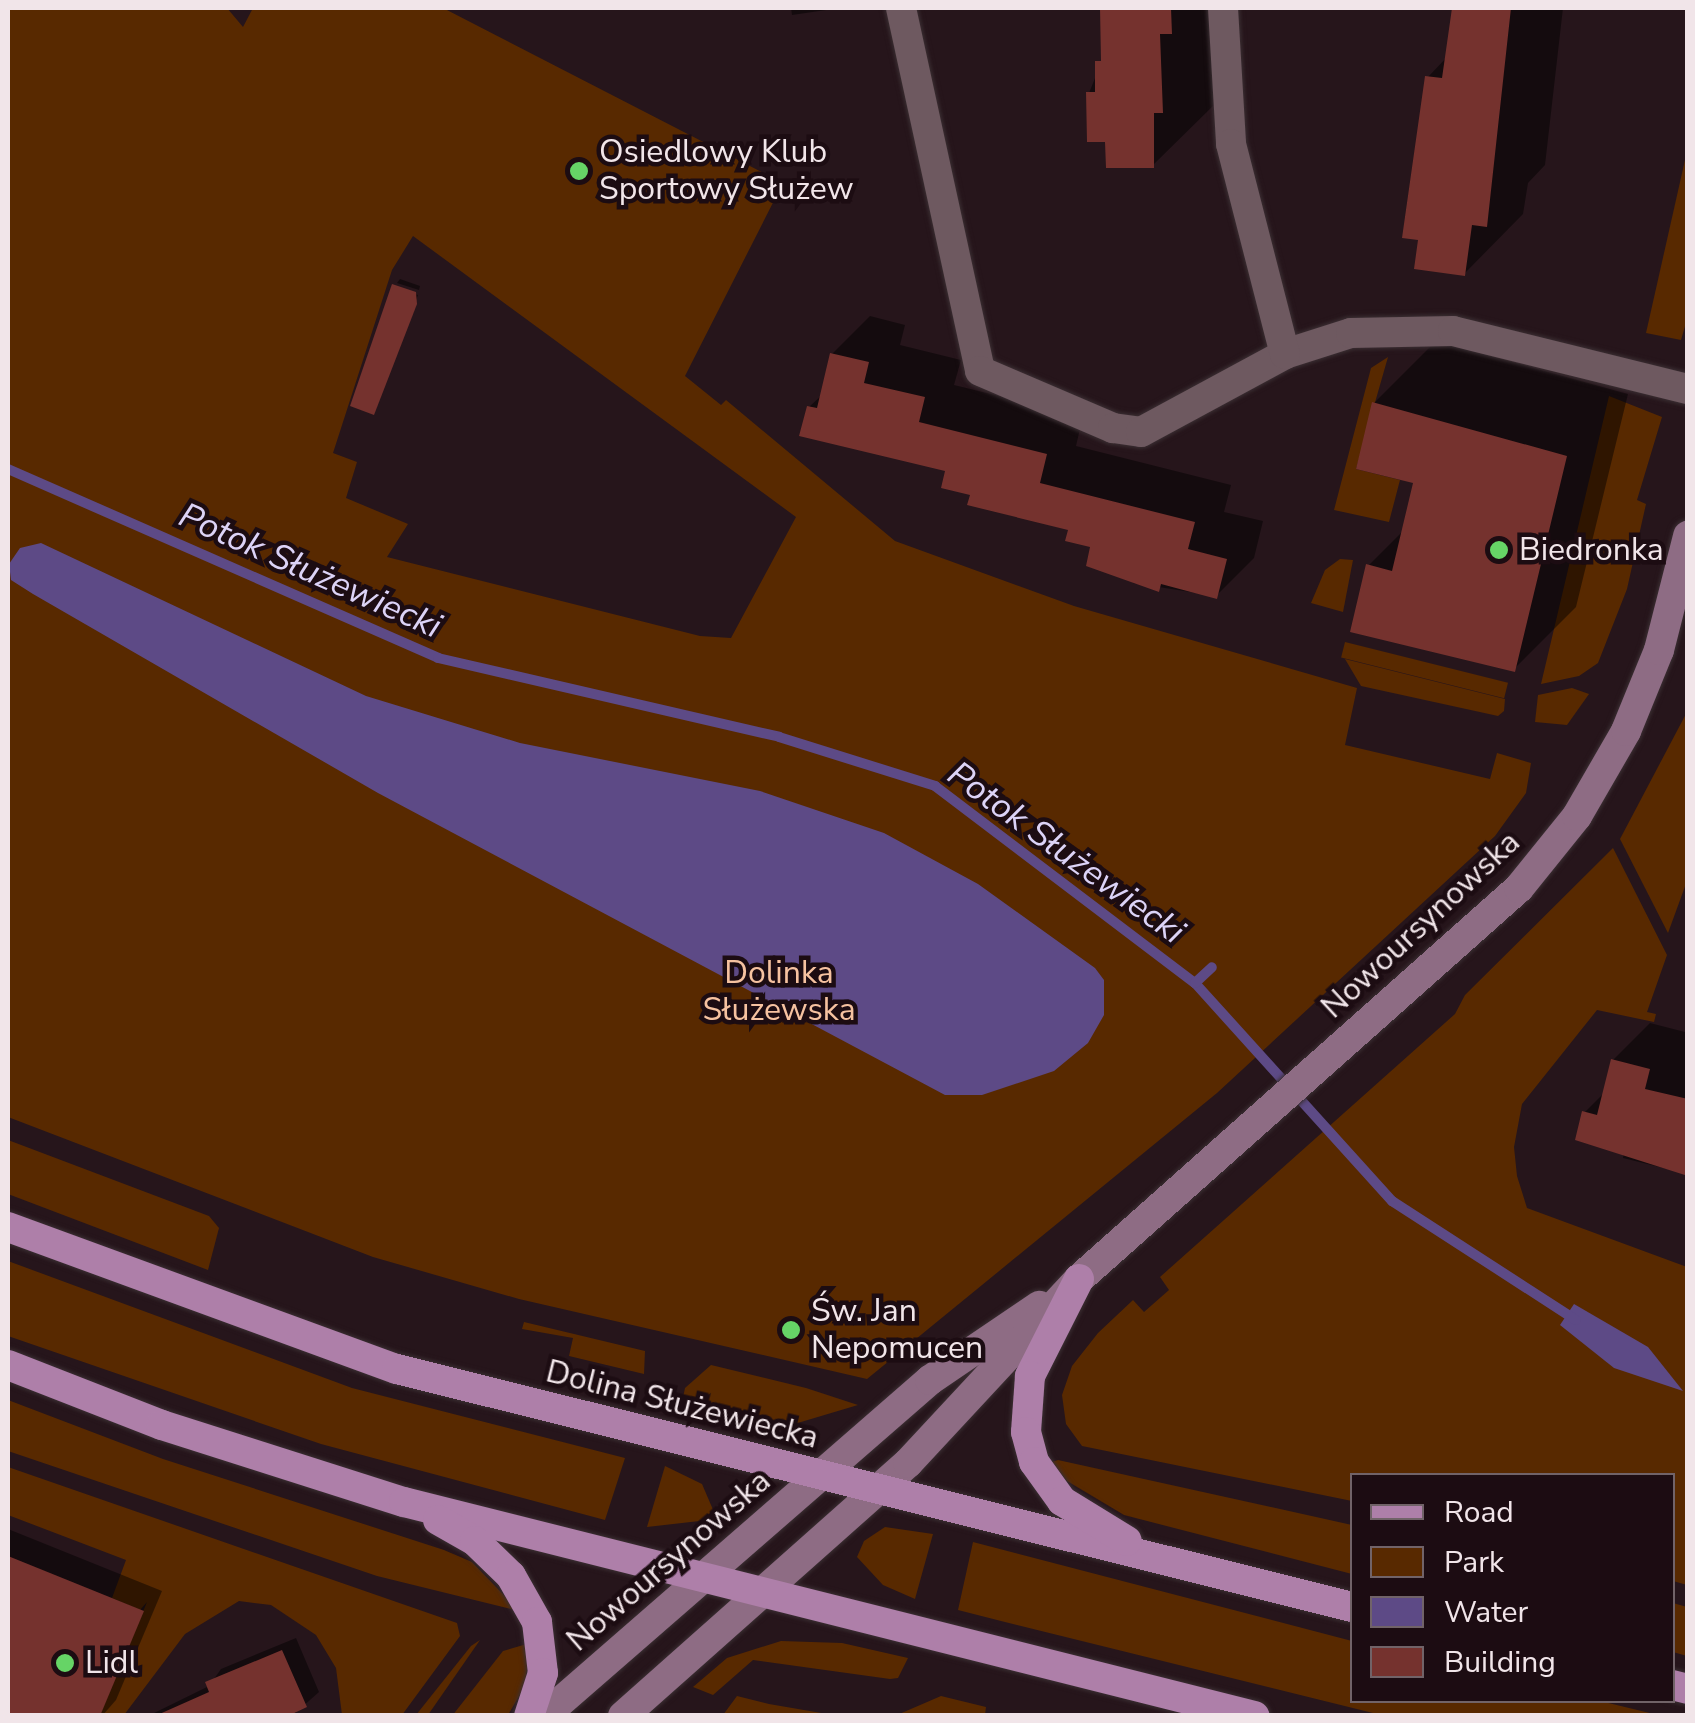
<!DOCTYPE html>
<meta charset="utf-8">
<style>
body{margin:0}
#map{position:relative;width:1695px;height:1723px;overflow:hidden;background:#26151b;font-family:"Nunito Sans",sans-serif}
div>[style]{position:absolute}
.green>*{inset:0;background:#582900;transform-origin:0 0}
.water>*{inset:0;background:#5d4a86}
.shadow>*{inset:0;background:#0007}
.stream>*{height:10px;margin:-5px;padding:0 5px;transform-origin:5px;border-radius:5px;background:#5d4a86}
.building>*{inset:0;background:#75322e}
.roads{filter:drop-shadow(0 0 2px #3b2f33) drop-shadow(0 0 2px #3b2f33)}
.street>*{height:30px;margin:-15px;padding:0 15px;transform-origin:15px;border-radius:15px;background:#6e5960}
.secondary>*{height:30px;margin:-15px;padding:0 15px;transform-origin:15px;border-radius:15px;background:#8e6c84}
.primary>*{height:30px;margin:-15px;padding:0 15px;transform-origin:15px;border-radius:15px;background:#ae7fa9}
.dots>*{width:28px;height:28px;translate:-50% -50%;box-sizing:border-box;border:5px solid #1c0c12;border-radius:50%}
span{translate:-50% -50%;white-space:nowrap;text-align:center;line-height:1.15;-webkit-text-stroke:9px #1c0c12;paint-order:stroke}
.poi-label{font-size:32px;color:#f1e5e9}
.left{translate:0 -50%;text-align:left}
.street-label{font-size:32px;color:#f1e5e9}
.park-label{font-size:32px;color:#f6c2a0}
.water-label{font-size:35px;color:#dcd3f7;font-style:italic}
.frame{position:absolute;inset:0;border:10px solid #f1e5e9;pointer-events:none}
.legend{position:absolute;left:1350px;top:1473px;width:325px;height:230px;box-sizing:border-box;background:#1c0c12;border:2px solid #716368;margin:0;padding:12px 18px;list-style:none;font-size:30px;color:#f1e5e9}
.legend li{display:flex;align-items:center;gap:20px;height:50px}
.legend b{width:50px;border:2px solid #716368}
</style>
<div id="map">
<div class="green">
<i style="clip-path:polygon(evenodd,8px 8px,227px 8px,243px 27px,253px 8px,443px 8px,783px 183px,685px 376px,721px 405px,726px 400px,895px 541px,1074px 606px,1357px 688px,1345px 745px,1490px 779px,1497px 753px,1531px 763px,1526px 793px,1495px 836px,1217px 1093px,867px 1379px,519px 1299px,373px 1257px,8px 1117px,8px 8px,413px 236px,796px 517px,731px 638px,700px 636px,387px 557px,408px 524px,346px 498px,357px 462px,333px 453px,392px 270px,413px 236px)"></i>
<i style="clip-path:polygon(1687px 151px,1688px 316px,1681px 340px,1646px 333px)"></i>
<i style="clip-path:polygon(1388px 357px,1356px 469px,1400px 480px,1389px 522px,1334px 510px,1371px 368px)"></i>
<i style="clip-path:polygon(1609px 396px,1662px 417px,1637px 500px,1646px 504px,1627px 589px,1598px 663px,1579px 676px,1541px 684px)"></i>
<i style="clip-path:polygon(1340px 559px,1353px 560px,1343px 612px,1311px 603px,1325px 570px)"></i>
<i style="left:1345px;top:642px;width:168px;height:16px;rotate:14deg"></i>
<i style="clip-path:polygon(1345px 659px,1505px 699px,1504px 711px,1498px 716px,1361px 686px)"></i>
<i style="clip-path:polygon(1572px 688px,1589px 694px,1567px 725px,1535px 722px,1538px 695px)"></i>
<i style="clip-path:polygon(1687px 712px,1687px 881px,1668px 933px,1620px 839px)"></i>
<i style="clip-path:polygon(1613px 848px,1667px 955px,1647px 1012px,1656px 1014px,1654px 1022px,1597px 1010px,1522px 1104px,1514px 1147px,1517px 1176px,1527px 1208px,1687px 1267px,1687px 1585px,1673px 1581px,1672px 1476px,1352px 1476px,1352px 1501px,1082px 1446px,1066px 1424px,1062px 1395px,1072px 1366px,1098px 1333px,1133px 1300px,1144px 1312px,1169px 1290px,1160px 1277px,1455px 1014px,1465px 995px)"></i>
<i style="clip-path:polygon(8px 1140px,209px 1216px,219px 1228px,208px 1270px,8px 1194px)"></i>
<i style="clip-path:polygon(8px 1261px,352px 1388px,625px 1458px,605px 1520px,321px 1444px,8px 1336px)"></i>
<i style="clip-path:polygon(524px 1322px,645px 1351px,644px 1374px,569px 1356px,573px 1338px,522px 1329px)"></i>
<i style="clip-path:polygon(711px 1365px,806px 1388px,858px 1405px,791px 1425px,681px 1407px,685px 1388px)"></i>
<i style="clip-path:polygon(8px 1400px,163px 1459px,444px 1550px,472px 1562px,519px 1611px,377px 1576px,8px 1451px)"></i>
<i style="clip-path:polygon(1058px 1460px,1352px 1525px,1352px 1574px,1124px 1515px,1067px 1481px,1052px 1462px)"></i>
<i style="clip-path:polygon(665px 1466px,702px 1484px,717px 1519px,647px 1527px)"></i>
<i style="clip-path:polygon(8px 1467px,457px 1623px,460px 1636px,402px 1715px,342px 1715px,336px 1668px,316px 1635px,271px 1605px,239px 1601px,185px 1634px,124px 1715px,100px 1715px,147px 1602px,140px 1610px,112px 1598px,126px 1560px,8px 1515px)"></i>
<i style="clip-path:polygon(885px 1527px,933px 1534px,915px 1599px,883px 1585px,857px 1557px,864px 1541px)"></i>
<i style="clip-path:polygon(973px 1542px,1352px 1641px,1352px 1700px,1596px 1700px,1658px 1715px,1381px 1715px,1001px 1621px,958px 1610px)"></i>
<i style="clip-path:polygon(1673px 1603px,1687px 1607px,1687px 1656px,1673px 1652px)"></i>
<i style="clip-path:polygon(480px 1640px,428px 1715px,416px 1715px,471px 1646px)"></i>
<i style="clip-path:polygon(781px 1641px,842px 1643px,908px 1658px,898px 1678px,890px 1679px,753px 1660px,713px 1695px,693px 1687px,727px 1658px)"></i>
<i style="clip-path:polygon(530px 1643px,525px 1686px,508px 1715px,452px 1716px,503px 1651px)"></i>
<i style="clip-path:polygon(737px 1696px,769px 1704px,833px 1715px,723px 1715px)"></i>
<i style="clip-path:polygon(941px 1696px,986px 1707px,985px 1715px,897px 1715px)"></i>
</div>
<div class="water">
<i style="clip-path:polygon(41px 543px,366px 696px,520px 743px,760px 791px,884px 833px,978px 884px,1095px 968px,1104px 980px,1104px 1015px,1088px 1043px,1054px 1071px,982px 1095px,945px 1095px,378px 793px,33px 594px,11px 580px,9px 564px,20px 548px)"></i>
<i style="clip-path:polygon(1574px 1304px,1648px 1347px,1683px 1391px,1614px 1368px,1560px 1325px)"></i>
</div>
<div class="shadow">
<i style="clip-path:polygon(791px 8px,840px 8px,792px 15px)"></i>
<i style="clip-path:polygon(1103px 8px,1223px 8px,1216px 103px,1153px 165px,1107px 140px,1089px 93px,1104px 56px)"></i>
<i style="clip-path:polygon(1455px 8px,1563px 8px,1545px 165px,1528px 183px,1523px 214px,1464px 274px,1428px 77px,1447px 57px)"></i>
<i style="clip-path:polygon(400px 279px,420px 286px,419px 290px,397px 283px)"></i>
<i style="clip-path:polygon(394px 286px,418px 295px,373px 412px)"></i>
<i style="clip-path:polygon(870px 316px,905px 325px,900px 345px,961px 360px,954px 385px,1083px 416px,1076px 446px,1231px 485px,1224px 512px,1263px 521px,1254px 558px,1216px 596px,1133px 583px,1134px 576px,1071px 528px,973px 493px,948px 469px,809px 407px,823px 394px,832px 354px)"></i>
<i style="clip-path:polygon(1436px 341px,1628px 394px,1576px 607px,1514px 669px,1368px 566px,1405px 529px,1416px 482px,1374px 403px)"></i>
<i style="clip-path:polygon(1650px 1023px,1685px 1032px,1688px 1174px,1623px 1158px,1624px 1151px,1584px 1113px,1606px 1091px,1613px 1060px)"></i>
<i style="clip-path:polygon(8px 1529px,162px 1591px,116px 1700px,102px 1716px,8px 1716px)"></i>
<i style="clip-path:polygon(296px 1638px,319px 1692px,292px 1716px,148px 1716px,209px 1686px,221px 1669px)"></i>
</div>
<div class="stream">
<i style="left:8px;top:469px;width:470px;rotate:23.7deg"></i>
<i style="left:438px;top:658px;width:350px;rotate:13deg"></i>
<i style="left:779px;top:737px;width:164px;rotate:17.4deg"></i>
<i style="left:935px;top:786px;width:326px;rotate:37.2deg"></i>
<i style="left:1195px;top:983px;width:294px;rotate:47.9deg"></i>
<i style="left:1392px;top:1201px;width:219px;rotate:32.9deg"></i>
<i style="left:1195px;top:983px;width:23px;rotate:-43deg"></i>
</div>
<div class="building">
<i style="clip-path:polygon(1100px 8px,1171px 8px,1172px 34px,1160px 34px,1163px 113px,1154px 113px,1154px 168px,1106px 168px,1105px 142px,1087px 142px,1086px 92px,1095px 92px,1095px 61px,1101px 61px)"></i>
<i style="clip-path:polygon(1452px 8px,1511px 8px,1487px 227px,1472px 225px,1465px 276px,1414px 269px,1418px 240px,1402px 238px,1425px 76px,1442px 78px)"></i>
<i style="clip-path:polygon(392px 284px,416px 292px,417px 304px,374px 415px,350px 406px)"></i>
<i style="clip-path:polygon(830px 353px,869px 362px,864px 383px,925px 397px,919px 422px,1047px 454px,1040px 483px,1195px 522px,1188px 549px,1227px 559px,1217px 599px,1161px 584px,1159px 592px,1086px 566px,1090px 547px,1065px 541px,1068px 530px,967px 505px,970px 495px,941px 488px,945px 471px,799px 436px,807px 406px,817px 408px)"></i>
<i style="clip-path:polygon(1372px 402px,1567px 456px,1515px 672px,1350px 632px,1366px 564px,1392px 571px,1413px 483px,1356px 469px)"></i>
<i style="clip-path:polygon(1611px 1059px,1650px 1069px,1645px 1089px,1688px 1099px,1688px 1176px,1575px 1140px,1582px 1111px,1597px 1115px)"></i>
<i style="clip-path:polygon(8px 1556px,144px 1611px,100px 1716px,8px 1716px)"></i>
<i style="clip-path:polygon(282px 1650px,307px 1707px,288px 1716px,155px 1716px,209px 1692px,205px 1682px)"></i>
</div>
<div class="roads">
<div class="street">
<i style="left:901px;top:8px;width:371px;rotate:77.7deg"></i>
<i style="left:980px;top:371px;width:145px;rotate:23.2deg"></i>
<i style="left:1113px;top:428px;width:28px;rotate:8deg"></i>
<i style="left:1141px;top:432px;width:164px;rotate:-28.4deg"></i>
<i style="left:1285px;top:354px;width:69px;rotate:-17.7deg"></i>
<i style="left:1351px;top:333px;width:102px;rotate:-1.1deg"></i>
<i style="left:1453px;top:331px;width:242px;rotate:13.9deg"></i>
<i style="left:1223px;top:8px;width:136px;rotate:86.6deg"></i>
<i style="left:1231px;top:144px;width:217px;rotate:75.6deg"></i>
</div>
<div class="secondary">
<i style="left:544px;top:1716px;width:512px;rotate:-41.04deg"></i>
<i style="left:930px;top:1380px;width:132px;rotate:-34.2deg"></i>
<i style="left:623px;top:1716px;width:381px;rotate:-41.6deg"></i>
<i style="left:908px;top:1463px;width:251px;rotate:-47.1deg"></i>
<i style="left:1079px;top:1279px;width:589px;rotate:-41.63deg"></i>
<i style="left:1519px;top:888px;width:92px;rotate:-51.1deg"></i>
<i style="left:1577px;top:816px;width:98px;rotate:-60deg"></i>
<i style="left:1626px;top:731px;width:87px;rotate:-67.8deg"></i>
<i style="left:1659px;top:650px;width:118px;rotate:-75.7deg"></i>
</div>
<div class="primary">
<i style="left:8px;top:1227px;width:414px;rotate:20.1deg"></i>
<i style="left:397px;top:1369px;width:984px;rotate:13.99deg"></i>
<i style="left:1079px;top:1279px;width:109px;rotate:116.8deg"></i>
<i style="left:1030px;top:1376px;width:56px;rotate:94.1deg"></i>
<i style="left:1026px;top:1432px;width:31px;rotate:75deg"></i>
<i style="left:1034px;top:1462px;width:48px;rotate:54.3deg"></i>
<i style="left:1062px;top:1501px;width:76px;rotate:31.6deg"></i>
<i style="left:8px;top:1365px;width:165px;rotate:21.3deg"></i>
<i style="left:162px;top:1425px;width:254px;rotate:17.7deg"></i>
<i style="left:404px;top:1502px;width:877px;rotate:14.12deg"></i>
<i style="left:438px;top:1520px;width:43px;rotate:29.6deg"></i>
<i style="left:475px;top:1541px;width:50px;rotate:44.2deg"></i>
<i style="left:511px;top:1576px;width:53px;rotate:60.5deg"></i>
<i style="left:537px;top:1622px;width:51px;rotate:83.3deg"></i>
<i style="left:543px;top:1673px;width:45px;rotate:108deg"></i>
<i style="left:1672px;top:1685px;width:16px;rotate:14deg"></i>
</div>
</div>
<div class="dots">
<i style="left:579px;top:171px;background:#66d466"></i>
<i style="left:1499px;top:550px;background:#66d466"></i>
<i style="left:791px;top:1330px;background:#66d466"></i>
<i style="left:65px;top:1663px;background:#66d466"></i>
</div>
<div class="poi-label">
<span class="left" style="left:599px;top:171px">Osiedlowy Klub<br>Sportowy Służew</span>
<span class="left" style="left:1519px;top:550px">Biedronka</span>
<span class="left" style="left:811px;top:1330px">Św. Jan<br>Nepomucen</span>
<span class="left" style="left:85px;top:1663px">Lidl</span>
</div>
<div class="street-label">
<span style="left:1421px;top:925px;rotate:-43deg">Nowoursynowska</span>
<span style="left:682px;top:1405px;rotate:14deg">Dolina Służewiecka</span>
<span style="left:669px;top:1561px;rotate:-41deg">Nowoursynowska</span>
</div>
<div class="park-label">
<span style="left:779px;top:992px">Dolinka<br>Służewska</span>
</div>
<div class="water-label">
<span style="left:310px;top:571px;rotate:24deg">Potok Służewiecki</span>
<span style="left:1066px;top:853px;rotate:36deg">Potok Służewiecki</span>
</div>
<div class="frame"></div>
<ul class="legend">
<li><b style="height:12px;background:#ae7fa9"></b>Road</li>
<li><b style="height:28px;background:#582900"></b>Park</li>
<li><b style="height:28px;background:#5d4a86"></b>Water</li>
<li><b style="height:28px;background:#75322e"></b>Building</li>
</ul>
</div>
